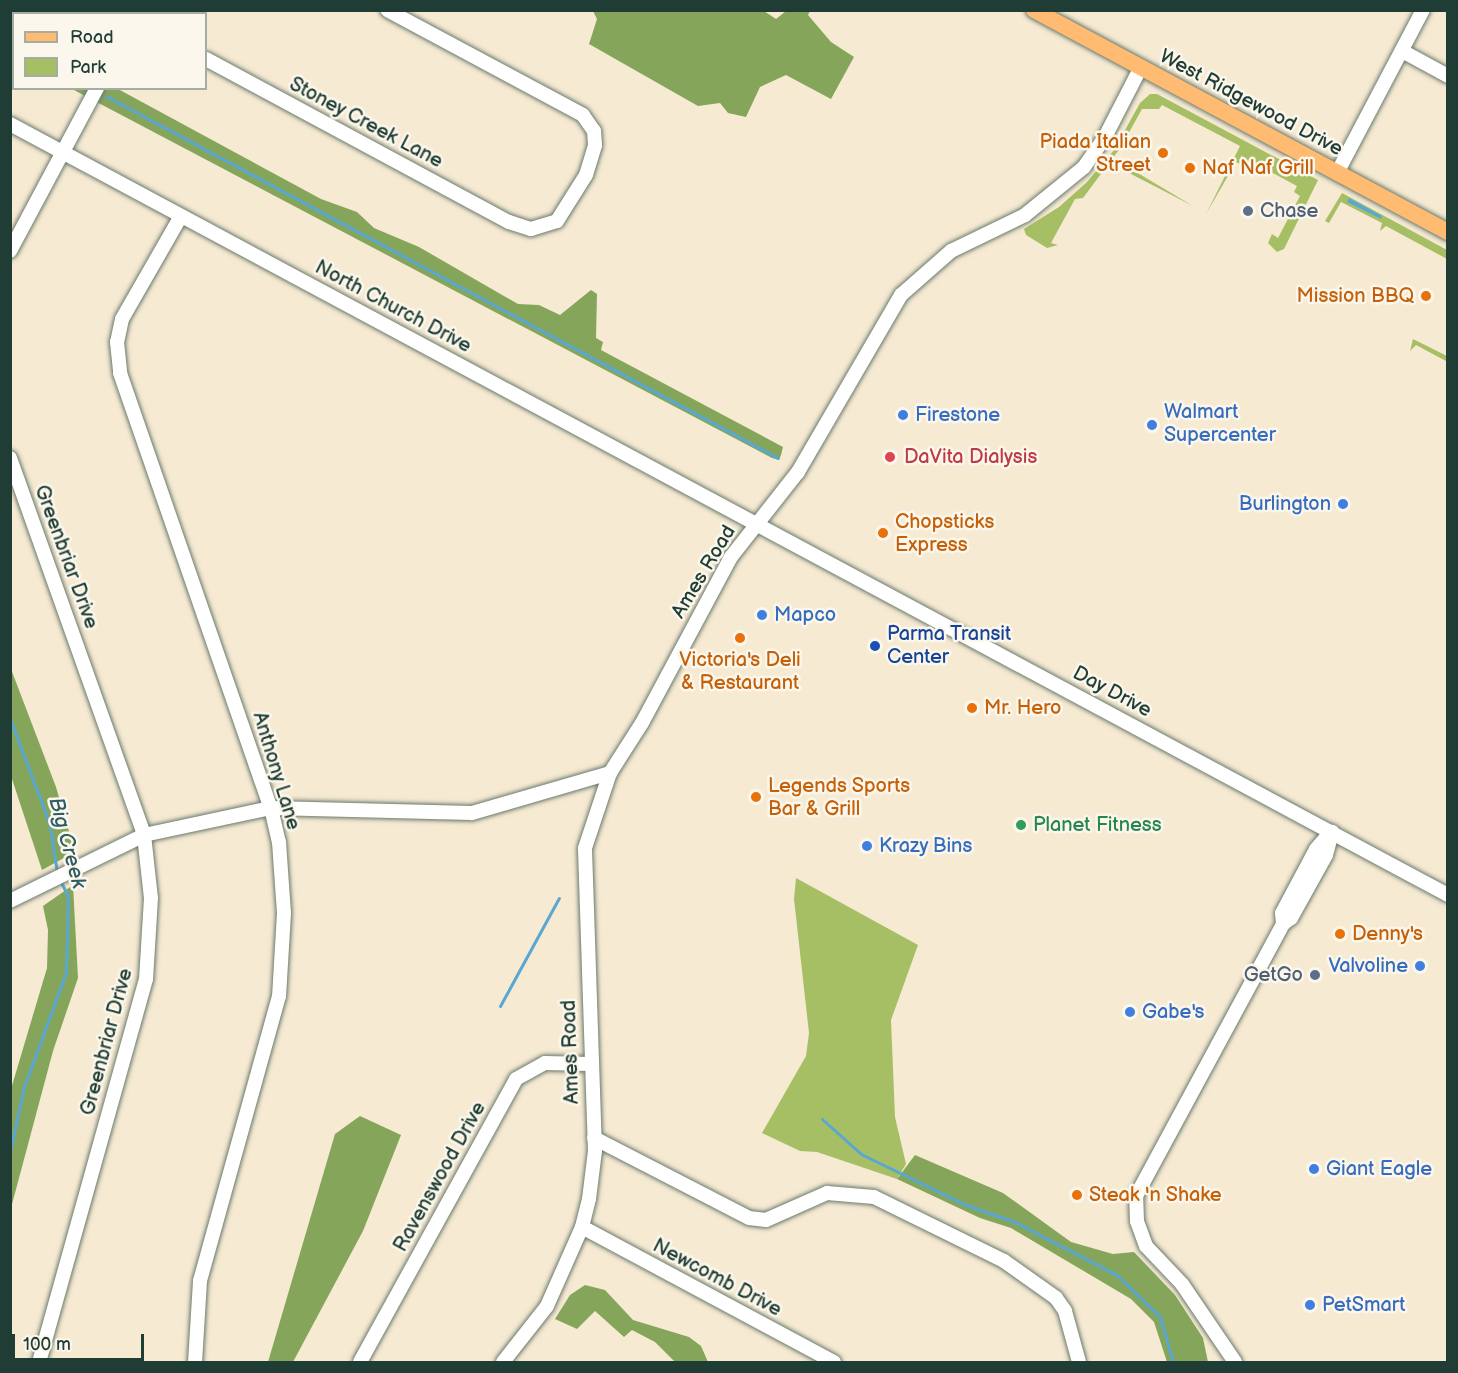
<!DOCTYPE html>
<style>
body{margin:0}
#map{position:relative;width:1458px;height:1373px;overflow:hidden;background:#f6ead3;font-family:"Balsamiq Sans",sans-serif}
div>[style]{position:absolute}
.green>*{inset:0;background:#a7bf64}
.forest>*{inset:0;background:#85a65a;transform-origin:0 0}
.water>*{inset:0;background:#59a7d2}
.stream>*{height:3px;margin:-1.5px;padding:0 1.5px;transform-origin:1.5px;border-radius:1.5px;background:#59a7d2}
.roads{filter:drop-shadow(0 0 2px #6a7a6c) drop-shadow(0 0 2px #6a7a6c)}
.minor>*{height:14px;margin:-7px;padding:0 7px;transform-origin:7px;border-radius:7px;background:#fff}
.major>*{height:16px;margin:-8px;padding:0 8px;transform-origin:8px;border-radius:8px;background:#ffbb71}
.dots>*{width:16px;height:16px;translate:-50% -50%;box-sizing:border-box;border:3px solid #fbf7ec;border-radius:50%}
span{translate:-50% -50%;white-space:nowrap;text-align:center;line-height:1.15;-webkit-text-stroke:5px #fbf7ec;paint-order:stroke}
.street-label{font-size:20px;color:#1f3d34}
.food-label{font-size:20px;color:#c56008}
.right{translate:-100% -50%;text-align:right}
.left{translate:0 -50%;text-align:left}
.service-label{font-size:20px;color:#4e5e75}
.shop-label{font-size:20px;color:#366cbe}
.health-label{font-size:20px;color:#be3a42}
.transit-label{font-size:20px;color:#164399}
.leisure-label{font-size:20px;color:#27864d}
.water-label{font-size:21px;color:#305d63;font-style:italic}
.frame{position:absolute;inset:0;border:12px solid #1f3d34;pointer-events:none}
.legend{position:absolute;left:12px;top:12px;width:195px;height:78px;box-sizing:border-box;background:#fbf7ec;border:2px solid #a3ada2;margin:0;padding:8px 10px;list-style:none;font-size:18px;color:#1f3d34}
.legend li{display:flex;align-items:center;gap:12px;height:30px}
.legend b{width:30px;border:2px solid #a3ada2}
.scale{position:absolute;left:12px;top:1334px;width:132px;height:27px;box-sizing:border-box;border:3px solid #1f3d34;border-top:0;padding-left:8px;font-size:18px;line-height:21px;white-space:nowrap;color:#1f3d34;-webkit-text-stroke:4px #fbf7ec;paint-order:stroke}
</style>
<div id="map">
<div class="green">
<i style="clip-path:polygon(1150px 94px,1157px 94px,1318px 180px,1284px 249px,1277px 252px,1268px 243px,1272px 234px,1278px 238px,1300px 196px,1294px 192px,1297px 186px,1249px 160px,1244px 166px,1236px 162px,1206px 214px,1240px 146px,1162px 105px,1159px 109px,1142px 109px,1121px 147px,1083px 198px,1075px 199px,1051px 243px,1058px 245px,1047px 248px,1026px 235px,1024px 229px,1059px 207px,1087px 182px,1114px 150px,1140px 103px)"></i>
<i style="clip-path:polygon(1133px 163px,1131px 169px,1193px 206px,1131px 174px,1128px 170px)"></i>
<i style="clip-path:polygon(1342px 193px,1447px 250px,1447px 259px,1386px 226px,1380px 231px,1382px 223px,1341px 202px,1329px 223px,1325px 221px)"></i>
<i style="clip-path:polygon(1413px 339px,1447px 356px,1446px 361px,1416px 345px,1410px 351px)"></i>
<i style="clip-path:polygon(796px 878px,918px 945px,891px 1020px,895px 1117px,906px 1164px,897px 1179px,817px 1152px,800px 1151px,762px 1133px,806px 1056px,809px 1033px,794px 899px)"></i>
</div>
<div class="forest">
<i style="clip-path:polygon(18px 11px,18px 10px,78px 11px,16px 13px)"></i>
<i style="clip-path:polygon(764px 11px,776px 19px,786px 11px,810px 11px,808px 15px,831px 42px,854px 57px,831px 99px,786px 75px,760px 87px,746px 117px,728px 113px,720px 103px,698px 106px,589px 44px,597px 19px,593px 11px)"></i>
<i style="left:13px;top:18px;width:67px;height:6px;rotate:89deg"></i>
<i style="clip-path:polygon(72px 89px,118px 89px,321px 199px,357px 212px,374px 228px,419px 247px,518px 304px,539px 305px,560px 315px,591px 290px,597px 294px,596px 338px,603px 342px,601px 350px,783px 447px,781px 455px,779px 460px,772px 458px)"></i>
<i style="clip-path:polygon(11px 669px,56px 787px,75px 852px,42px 870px,11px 776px)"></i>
<i style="clip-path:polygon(73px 885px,78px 978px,53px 1051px,11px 1208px,11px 1089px,47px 968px,48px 930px,43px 906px)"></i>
<i style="clip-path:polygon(360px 1116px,401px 1135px,363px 1231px,293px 1362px,268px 1362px,335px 1134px)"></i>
<i style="clip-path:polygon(915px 1155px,1003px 1193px,1071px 1242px,1113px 1254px,1134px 1252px,1175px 1295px,1203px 1338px,1208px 1362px,1167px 1362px,1154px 1322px,1131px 1299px,1011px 1228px,980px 1218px,897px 1179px)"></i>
<i style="clip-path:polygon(585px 1285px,605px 1290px,633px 1320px,689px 1337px,701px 1346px,708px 1362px,675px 1362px,655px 1342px,632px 1330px,624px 1337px,595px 1311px,577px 1329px,555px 1319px,570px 1295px)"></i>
</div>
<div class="water">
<i style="clip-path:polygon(1349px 198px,1382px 216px,1381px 219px,1347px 202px)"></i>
</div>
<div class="stream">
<i style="left:35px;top:14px;width:4px;rotate:-76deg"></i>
<i style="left:10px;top:58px;width:7px;rotate:-56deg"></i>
<i style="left:106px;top:96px;width:763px;rotate:28.31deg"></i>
<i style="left:10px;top:719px;width:113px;rotate:69.3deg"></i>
<i style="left:50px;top:825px;width:49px;rotate:81.7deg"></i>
<i style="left:500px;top:1006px;width:123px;rotate:-61.4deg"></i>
<i style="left:822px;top:1119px;width:52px;rotate:41.9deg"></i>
<i style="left:861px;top:1154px;width:117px;rotate:25.9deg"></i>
<i style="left:966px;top:1205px;width:52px;rotate:19.1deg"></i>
<i style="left:1015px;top:1222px;width:115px;rotate:27.5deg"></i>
<i style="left:1117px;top:1275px;width:60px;rotate:44.3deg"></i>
<i style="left:1160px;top:1317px;width:47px;rotate:73.9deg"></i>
<i style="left:10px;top:1151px;width:66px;rotate:-77.7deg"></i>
<i style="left:24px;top:1087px;width:122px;rotate:-69.9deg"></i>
<i style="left:66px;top:972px;width:76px;rotate:-88.5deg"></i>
<i style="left:68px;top:896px;width:16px;rotate:-117deg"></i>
</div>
<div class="roads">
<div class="minor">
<i style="left:137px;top:14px;width:4px;rotate:-63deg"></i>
<i style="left:1402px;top:51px;width:52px;rotate:28.5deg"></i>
<i style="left:206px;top:59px;width:344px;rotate:28.3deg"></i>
<i style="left:509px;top:222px;width:23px;rotate:18deg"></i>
<i style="left:531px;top:229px;width:27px;rotate:-17deg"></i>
<i style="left:557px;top:221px;width:54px;rotate:-57.8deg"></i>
<i style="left:586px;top:175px;width:31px;rotate:-73deg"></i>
<i style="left:595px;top:145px;width:14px;rotate:-94deg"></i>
<i style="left:594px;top:131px;width:19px;rotate:-125deg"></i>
<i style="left:583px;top:115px;width:222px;rotate:-151.8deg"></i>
<i style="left:10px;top:124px;width:1632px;rotate:28.2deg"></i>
<i style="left:1337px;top:173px;width:184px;rotate:-62.2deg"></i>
<i style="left:181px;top:216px;width:119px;rotate:119.8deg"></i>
<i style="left:122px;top:319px;width:24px;rotate:102deg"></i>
<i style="left:117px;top:342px;width:31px;rotate:84deg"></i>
<i style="left:120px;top:373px;width:460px;rotate:70.9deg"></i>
<i style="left:271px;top:808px;width:35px;rotate:77deg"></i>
<i style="left:279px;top:842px;width:71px;rotate:86deg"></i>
<i style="left:284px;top:913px;width:83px;rotate:93.4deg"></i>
<i style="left:279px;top:996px;width:296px;rotate:105.5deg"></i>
<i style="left:200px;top:1281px;width:81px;rotate:93.5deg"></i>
<i style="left:10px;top:251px;width:185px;rotate:-61.9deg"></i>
<i style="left:10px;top:458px;width:400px;rotate:70.4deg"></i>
<i style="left:144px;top:835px;width:63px;rotate:83.7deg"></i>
<i style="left:151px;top:898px;width:81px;rotate:93.5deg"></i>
<i style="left:146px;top:979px;width:398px;rotate:105.6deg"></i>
<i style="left:10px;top:901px;width:149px;rotate:-26.2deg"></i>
<i style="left:144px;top:835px;width:130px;rotate:-12deg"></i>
<i style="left:271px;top:808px;width:201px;rotate:1.4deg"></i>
<i style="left:472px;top:813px;width:144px;rotate:-16.2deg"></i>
<i style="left:1283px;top:924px;width:11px;rotate:-95deg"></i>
<i style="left:1282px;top:913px;width:72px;rotate:-62deg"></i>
<i style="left:1316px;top:849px;width:20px;rotate:-49deg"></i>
<i style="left:594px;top:1138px;width:174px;rotate:27.3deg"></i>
<i style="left:749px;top:1218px;width:17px;rotate:7deg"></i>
<i style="left:766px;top:1220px;width:67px;rotate:-23.9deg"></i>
<i style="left:827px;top:1193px;width:47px;rotate:4.9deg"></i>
<i style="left:874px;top:1197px;width:145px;rotate:26.2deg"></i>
<i style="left:1004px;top:1261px;width:64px;rotate:35.4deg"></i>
<i style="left:1056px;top:1298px;width:16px;rotate:55deg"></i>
<i style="left:1065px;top:1311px;width:53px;rotate:74.6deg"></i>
<i style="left:582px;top:1227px;width:286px;rotate:28.2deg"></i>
<i style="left:360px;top:1362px;width:323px;rotate:-61.1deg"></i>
<i style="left:516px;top:1079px;width:33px;rotate:-29deg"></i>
<i style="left:545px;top:1063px;width:45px;rotate:1.3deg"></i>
<i style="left:503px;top:1362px;width:71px;rotate:-51.8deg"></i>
<i style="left:547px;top:1306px;width:86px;rotate:-66.1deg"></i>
<i style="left:582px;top:1227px;width:29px;rotate:-76deg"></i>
<i style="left:589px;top:1199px;width:48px;rotate:-82.9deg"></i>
<i style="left:595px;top:1151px;width:303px;rotate:-91.9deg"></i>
<i style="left:585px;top:848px;width:79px;rotate:-71.6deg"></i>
<i style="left:610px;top:773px;width:59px;rotate:-57.4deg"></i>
<i style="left:642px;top:723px;width:188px;rotate:-61.8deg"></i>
<i style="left:731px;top:557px;width:108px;rotate:-51.8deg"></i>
<i style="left:798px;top:472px;width:205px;rotate:-59.8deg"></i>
<i style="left:901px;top:295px;width:67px;rotate:-41.3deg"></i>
<i style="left:951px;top:251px;width:82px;rotate:-25.9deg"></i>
<i style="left:1025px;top:215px;width:76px;rotate:-39.1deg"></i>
<i style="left:1084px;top:167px;width:37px;rotate:-55deg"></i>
<i style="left:1105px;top:137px;width:79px;rotate:-62.8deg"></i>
<i style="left:1235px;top:1362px;width:94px;rotate:-124.2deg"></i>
<i style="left:1182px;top:1284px;width:52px;rotate:-133.5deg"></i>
<i style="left:1146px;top:1246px;width:27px;rotate:-110deg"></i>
<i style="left:1137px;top:1221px;width:25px;rotate:-92deg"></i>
<i style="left:1136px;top:1196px;width:309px;rotate:-61.6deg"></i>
<i style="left:1283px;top:924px;width:10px;rotate:-37deg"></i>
<i style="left:1291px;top:918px;width:72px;rotate:-60.9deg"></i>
<i style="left:1326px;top:855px;width:24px;rotate:-75deg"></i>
</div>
<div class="major">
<i style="left:1034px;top:10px;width:470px;rotate:28.2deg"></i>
</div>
</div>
<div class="dots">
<i style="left:1163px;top:153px;background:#e8710a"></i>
<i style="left:1190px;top:168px;background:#e8710a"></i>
<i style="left:1248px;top:211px;background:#5c6f8a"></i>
<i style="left:1426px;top:296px;background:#e8710a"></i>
<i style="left:903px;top:415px;background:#3f7fe0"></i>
<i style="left:1152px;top:425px;background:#3f7fe0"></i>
<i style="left:890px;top:457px;background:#e0444e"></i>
<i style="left:1343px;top:504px;background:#3f7fe0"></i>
<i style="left:883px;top:533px;background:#e8710a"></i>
<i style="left:762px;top:615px;background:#3f7fe0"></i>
<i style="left:740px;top:638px;background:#e8710a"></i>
<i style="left:875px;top:646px;background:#1a4fb4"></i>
<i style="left:972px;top:708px;background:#e8710a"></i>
<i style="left:756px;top:797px;background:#e8710a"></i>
<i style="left:1021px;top:825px;background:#2e9e5b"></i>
<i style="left:867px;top:846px;background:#3f7fe0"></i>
<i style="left:1340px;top:934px;background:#e8710a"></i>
<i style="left:1420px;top:966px;background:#3f7fe0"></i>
<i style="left:1315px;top:975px;background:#5c6f8a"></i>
<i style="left:1130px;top:1012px;background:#3f7fe0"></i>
<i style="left:1314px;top:1169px;background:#3f7fe0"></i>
<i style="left:1077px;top:1195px;background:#e8710a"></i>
<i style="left:1310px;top:1305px;background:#3f7fe0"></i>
</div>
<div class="street-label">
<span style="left:1251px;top:103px;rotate:28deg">West Ridgewood Drive</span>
<span style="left:366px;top:123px;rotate:28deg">Stoney Creek Lane</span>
<span style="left:393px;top:307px;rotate:28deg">North Church Drive</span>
<span style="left:66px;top:557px;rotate:70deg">Greenbriar Drive</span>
<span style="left:704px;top:572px;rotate:-59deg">Ames Road</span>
<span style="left:1112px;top:692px;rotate:28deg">Day Drive</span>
<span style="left:276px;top:771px;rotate:73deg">Anthony Lane</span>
<span style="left:107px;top:1042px;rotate:-75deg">Greenbriar Drive</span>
<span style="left:571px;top:1052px;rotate:-92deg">Ames Road</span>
<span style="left:440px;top:1177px;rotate:-61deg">Ravenswood Drive</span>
<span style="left:717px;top:1278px;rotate:28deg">Newcomb Drive</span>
</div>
<div class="food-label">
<span class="right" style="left:1151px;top:154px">Piada Italian<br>Street</span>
<span class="left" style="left:1202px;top:168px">Naf Naf Grill</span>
<span class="right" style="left:1414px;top:296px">Mission BBQ</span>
<span class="left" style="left:895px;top:534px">Chopsticks<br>Express</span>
<span style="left:740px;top:672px">Victoria's Deli<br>&amp; Restaurant</span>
<span class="left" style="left:984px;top:708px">Mr. Hero</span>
<span class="left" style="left:768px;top:798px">Legends Sports<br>Bar &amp; Grill</span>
<span class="left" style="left:1352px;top:934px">Denny's</span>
<span class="left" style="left:1089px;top:1195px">Steak 'n Shake</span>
</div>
<div class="service-label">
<span class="left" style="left:1260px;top:211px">Chase</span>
<span class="right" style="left:1303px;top:975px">GetGo</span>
</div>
<div class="shop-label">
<span class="left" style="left:1164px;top:424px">Walmart<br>Supercenter</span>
<span class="left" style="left:915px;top:415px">Firestone</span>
<span class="right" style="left:1331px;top:504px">Burlington</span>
<span class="left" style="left:774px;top:615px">Mapco</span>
<span class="left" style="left:879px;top:846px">Krazy Bins</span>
<span class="right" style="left:1408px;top:966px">Valvoline</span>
<span class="left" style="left:1142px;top:1012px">Gabe's</span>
<span class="left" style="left:1326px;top:1169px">Giant Eagle</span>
<span class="left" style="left:1322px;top:1305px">PetSmart</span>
</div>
<div class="health-label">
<span class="left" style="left:904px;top:457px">DaVita Dialysis</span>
</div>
<div class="transit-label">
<span class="left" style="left:887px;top:646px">Parma Transit<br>Center</span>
</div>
<div class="leisure-label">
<span class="left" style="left:1033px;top:825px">Planet Fitness</span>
</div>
<div class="water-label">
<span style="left:67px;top:843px;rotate:75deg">Big Creek</span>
</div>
<div class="frame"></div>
<ul class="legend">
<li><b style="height:8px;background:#ffbb71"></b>Road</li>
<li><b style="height:16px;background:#a7bf64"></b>Park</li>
</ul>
<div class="scale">100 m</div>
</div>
